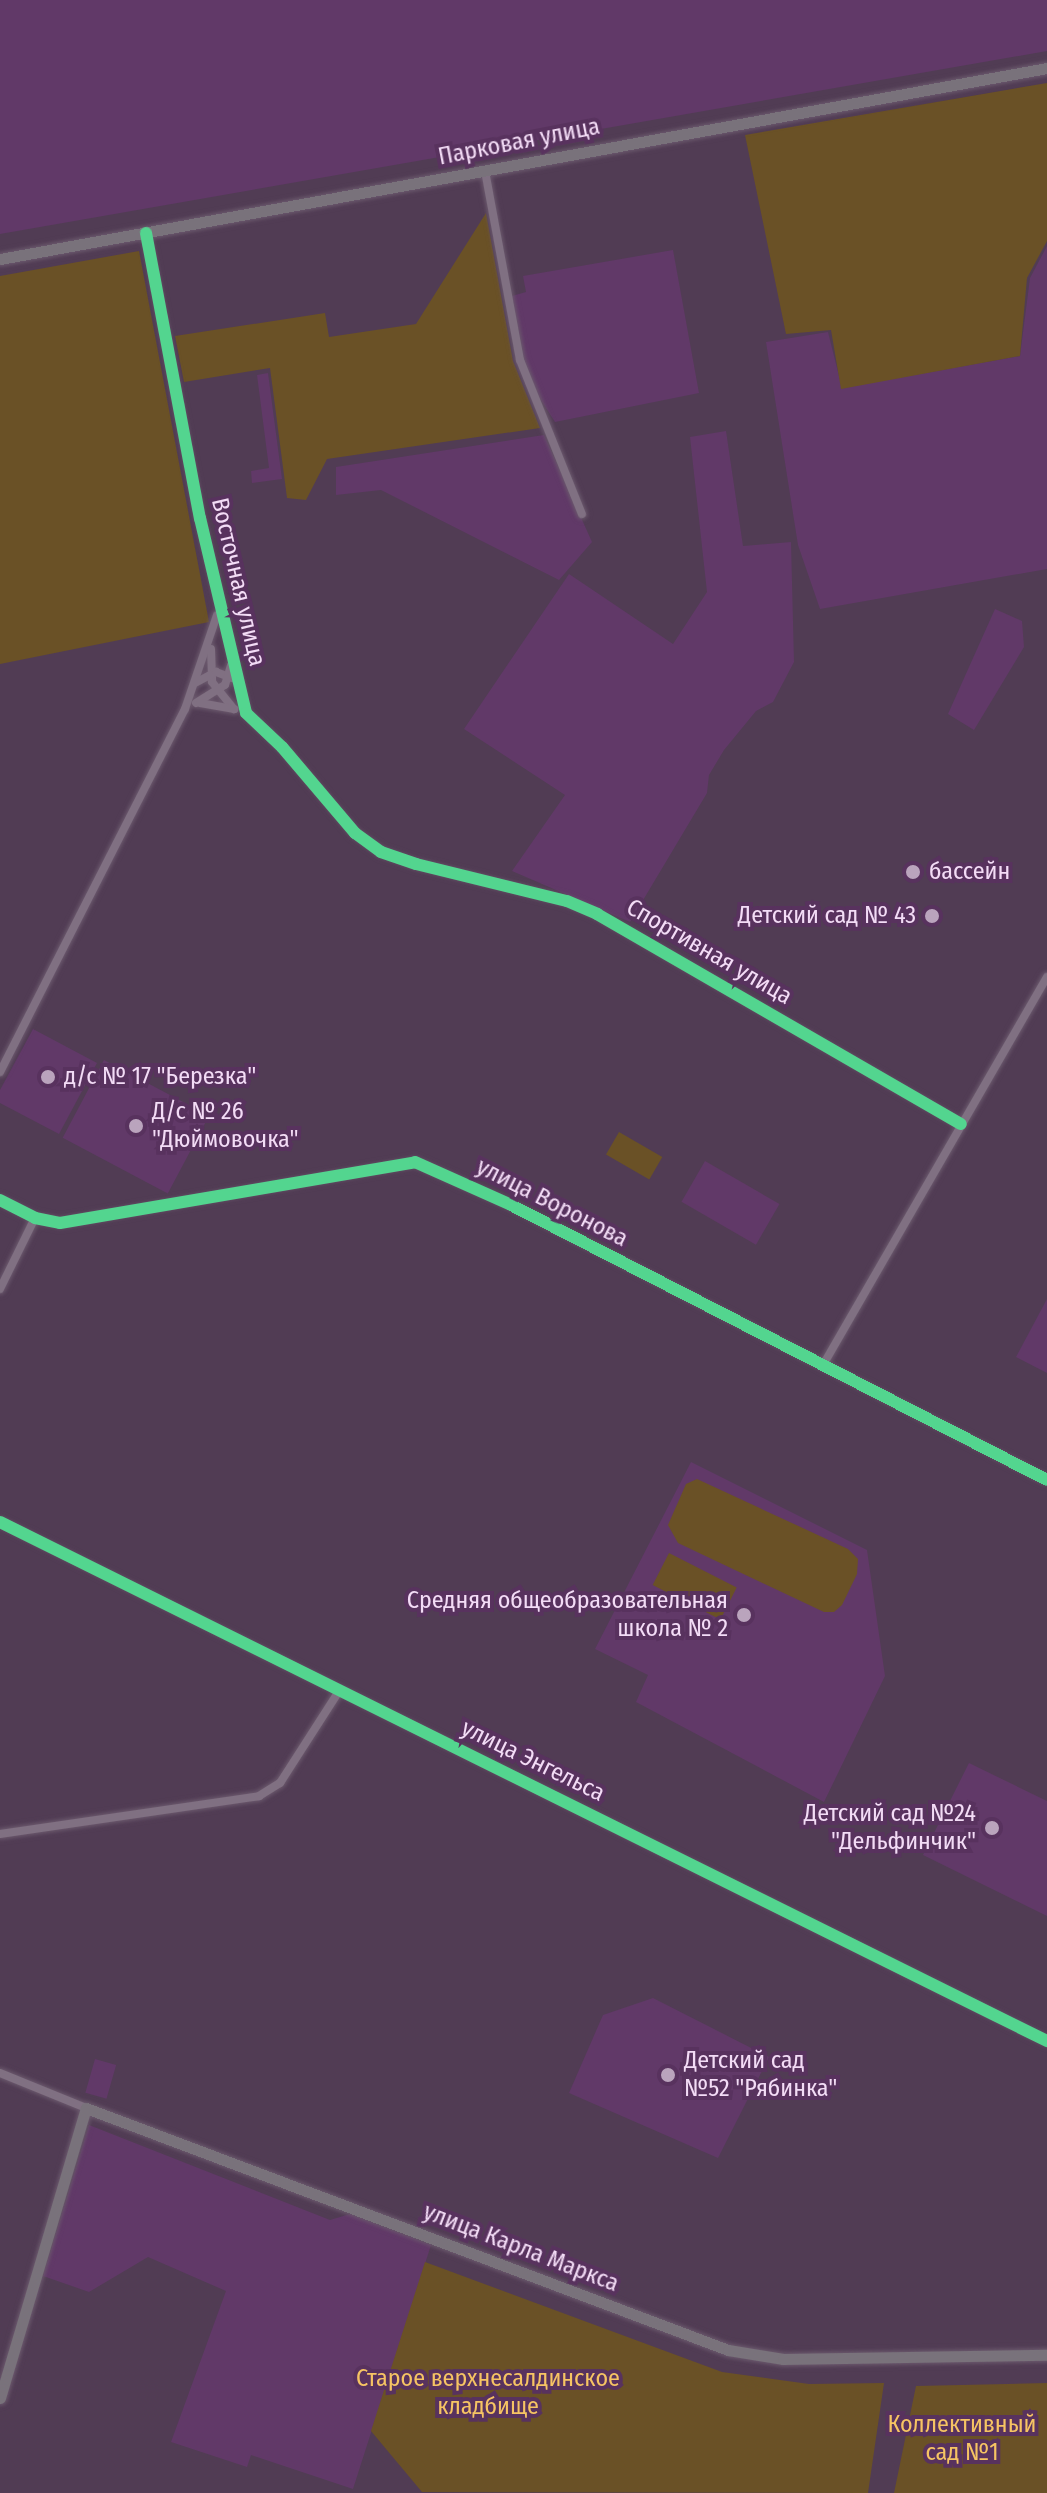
<!DOCTYPE html>
<meta charset="utf-8">
<style>
body{margin:0}
#map{position:relative;width:1047px;height:2493px;overflow:hidden;background:#513c54;font-family:"Fira Sans Condensed",sans-serif}
div>[style]{position:absolute}
.built>*{inset:0;background:#613968;transform-origin:0 0}
.green>*{inset:0;background:#6a5126;transform-origin:0 0}
.roads{filter:drop-shadow(0 0 2px #6b596d) drop-shadow(0 0 2px #6b596d)}
.minor>*{height:8px;margin:-4px;padding:0 4px;transform-origin:4px;border-radius:4px;background:#807082}
.major>*{height:11px;margin:-5.5px;padding:0 5.5px;transform-origin:5.5px;border-radius:5.5px;background:#79727b}
.cycleway>*{height:12px;margin:-6px;padding:0 6px;transform-origin:6px;border-radius:6px;background:#53d58f}
.dots>*{width:22px;height:22px;translate:-50% -50%;box-sizing:border-box;border:4px solid #58325e;border-radius:50%}
span{translate:-50% -50%;white-space:nowrap;text-align:center;line-height:1.15;-webkit-text-stroke:8px #58325e;paint-order:stroke}
.street-label{font-size:24px;color:#f3dcf6}
.poi-label{font-size:24px;color:#f3dcf6}
.left{translate:0 -50%;text-align:left}
.right{translate:-100% -50%;text-align:right}
.park-label{font-size:24px;color:#f6c463}
</style>
<div id="map">
<div class="built">
<i style="clip-path:polygon(0 0,1047px 0,1047px 51px,0 234px)"></i>
<i style="clip-path:polygon(1047px 246px,1047px 569px,820px 609px,798px 545px,766px 342px,828px 332px,842px 388px,1020px 356px,1030px 278px)"></i>
<i style="clip-path:polygon(673px 250px,699px 393px,555px 422px,528px 380px,512px 296px,526px 292px,523px 276px)"></i>
<i style="clip-path:polygon(268px 373px,282px 479px,252px 483px,251px 471px,269px 468px,257px 375px)"></i>
<i style="clip-path:polygon(726px 431px,743px 546px,791px 542px,794px 662px,773px 702px,756px 711px,724px 750px,709px 775px,707px 793px,630px 922px,512px 871px,565px 795px,464px 729px,569px 574px,673px 644px,707px 592px,690px 437px)"></i>
<i style="clip-path:polygon(544px 435px,592px 542px,559px 580px,381px 490px,336px 495px,336px 467px)"></i>
<i style="clip-path:polygon(995px 609px,1022px 621px,1024px 647px,974px 730px,948px 714px)"></i>
<i style="clip-path:polygon(33px 1029px,97px 1063px,59px 1134px,0 1103px,0 1090px)"></i>
<i style="left:104px;top:1060px;width:119px;height:88px;rotate:28deg"></i>
<i style="left:705px;top:1161px;width:86px;height:47px;rotate:30deg"></i>
<i style="clip-path:polygon(1047px 1299px,1047px 1373px,1016px 1357px)"></i>
<i style="clip-path:polygon(691px 1462px,867px 1550px,885px 1676px,824px 1802px,636px 1702px,648px 1675px,595px 1649px)"></i>
<i style="clip-path:polygon(969px 1763px,1047px 1801px,1047px 1916px,923px 1855px)"></i>
<i style="clip-path:polygon(653px 1998px,769px 2057px,718px 2158px,569px 2093px,603px 2015px)"></i>
<i style="left:95px;top:2059px;width:22px;height:35px;rotate:16deg"></i>
<i style="clip-path:polygon(89px 2125px,330px 2220px,350px 2214px,431px 2245px,353px 2489px,251px 2455px,247px 2467px,171px 2442px,226px 2291px,148px 2257px,89px 2292px,43px 2276px)"></i>
</div>
<div class="green">
<i style="clip-path:polygon(1047px 83px,1047px 241px,1027px 278px,1020px 356px,841px 389px,831px 330px,786px 334px,745px 135px)"></i>
<i style="clip-path:polygon(486px 213px,513px 361px,540px 428px,327px 459px,306px 500px,287px 498px,270px 368px,184px 382px,175px 336px,325px 313px,329px 337px,416px 324px)"></i>
<i style="clip-path:polygon(139px 251px,209px 622px,0 664px,0 276px)"></i>
<i style="left:619px;top:1132px;width:50px;height:26px;rotate:30deg"></i>
<i style="clip-path:polygon(697px 1479px,848px 1549px,858px 1559px,857px 1574px,842px 1605px,834px 1612px,824px 1612px,678px 1543px,668px 1525px,686px 1484px)"></i>
<i style="left:669px;top:1553px;width:76px;height:36px;rotate:27deg"></i>
<i style="clip-path:polygon(425px 2262px,722px 2372px,809px 2384px,884px 2383px,868px 2493px,422px 2492px,371px 2431px)"></i>
<i style="clip-path:polygon(1047px 2383px,1047px 2493px,894px 2493px,916px 2386px)"></i>
</div>
<div class="roads">
<div class="minor">
<i style="left:485px;top:171px;width:192px;rotate:79.5deg"></i>
<i style="left:520px;top:360px;width:166px;rotate:68.1deg"></i>
<i style="left:146px;top:233px;width:290px;rotate:79.3deg"></i>
<i style="left:200px;top:518px;width:200px;rotate:76.7deg"></i>
<i style="left:246px;top:713px;width:50px;rotate:43.4deg"></i>
<i style="left:282px;top:747px;width:113px;rotate:49.7deg"></i>
<i style="left:355px;top:833px;width:32px;rotate:36deg"></i>
<i style="left:381px;top:852px;width:37px;rotate:19deg"></i>
<i style="left:416px;top:864px;width:155px;rotate:13.8deg"></i>
<i style="left:567px;top:901px;width:33px;rotate:23deg"></i>
<i style="left:597px;top:914px;width:420px;rotate:30deg"></i>
<i style="left:211px;top:649px;width:33px;rotate:88deg"></i>
<i style="left:212px;top:682px;width:35px;rotate:51deg"></i>
<i style="left:195px;top:683px;width:24px;rotate:-28deg"></i>
<i style="left:216px;top:672px;width:17px;rotate:21deg"></i>
<i style="left:196px;top:703px;width:34px;rotate:-32deg"></i>
<i style="left:225px;top:685px;width:21px;rotate:-73deg"></i>
<i style="left:200px;top:703px;width:35px;rotate:10deg"></i>
<i style="left:0;top:1072px;width:407px;rotate:-63deg"></i>
<i style="left:185px;top:709px;width:99px;rotate:-71.2deg"></i>
<i style="left:0;top:1200px;width:39px;rotate:27deg"></i>
<i style="left:35px;top:1218px;width:25px;rotate:11deg"></i>
<i style="left:60px;top:1223px;width:360px;rotate:-9.7deg"></i>
<i style="left:415px;top:1162px;width:105px;rotate:24.1deg"></i>
<i style="left:511px;top:1205px;width:602px;rotate:27.16deg"></i>
<i style="left:0;top:1289px;width:79px;rotate:-63.8deg"></i>
<i style="left:823px;top:1365px;width:448px;rotate:-60deg"></i>
<i style="left:0;top:1522px;width:1169px;rotate:26.37deg"></i>
<i style="left:0;top:1834px;width:262px;rotate:-8.3deg"></i>
<i style="left:259px;top:1796px;width:25px;rotate:-32deg"></i>
<i style="left:280px;top:1783px;width:109px;rotate:-57.3deg"></i>
<i style="left:0;top:2073px;width:93px;rotate:22.1deg"></i>
</div>
<div class="major">
<i style="left:0;top:259px;width:1064px;rotate:-10.34deg"></i>
<i style="left:0;top:2398px;width:302px;rotate:-73.5deg"></i>
<i style="left:86px;top:2108px;width:686px;rotate:20.65deg"></i>
<i style="left:728px;top:2350px;width:56px;rotate:9.3deg"></i>
<i style="left:783px;top:2359px;width:264px;rotate:-0.9deg"></i>
</div>
</div>
<div class="cycleway">
<i style="left:146px;top:233px;width:290px;rotate:79.3deg"></i>
<i style="left:200px;top:518px;width:200px;rotate:76.7deg"></i>
<i style="left:246px;top:713px;width:50px;rotate:43.4deg"></i>
<i style="left:282px;top:747px;width:113px;rotate:49.7deg"></i>
<i style="left:355px;top:833px;width:32px;rotate:36deg"></i>
<i style="left:381px;top:852px;width:37px;rotate:19deg"></i>
<i style="left:416px;top:864px;width:155px;rotate:13.8deg"></i>
<i style="left:567px;top:901px;width:33px;rotate:23deg"></i>
<i style="left:597px;top:914px;width:420px;rotate:30deg"></i>
<i style="left:0;top:1200px;width:39px;rotate:27deg"></i>
<i style="left:35px;top:1218px;width:25px;rotate:11deg"></i>
<i style="left:60px;top:1223px;width:360px;rotate:-9.7deg"></i>
<i style="left:415px;top:1162px;width:105px;rotate:24.1deg"></i>
<i style="left:511px;top:1205px;width:602px;rotate:27.16deg"></i>
<i style="left:0;top:1522px;width:1169px;rotate:26.37deg"></i>
</div>
<div class="dots">
<i style="left:913px;top:872px;background:#baa4bd"></i>
<i style="left:932px;top:916px;background:#baa4bd"></i>
<i style="left:48px;top:1077px;background:#baa4bd"></i>
<i style="left:136px;top:1126px;background:#baa4bd"></i>
<i style="left:744px;top:1615px;background:#baa4bd"></i>
<i style="left:992px;top:1828px;background:#baa4bd"></i>
<i style="left:668px;top:2075px;background:#baa4bd"></i>
</div>
<div class="street-label">
<span style="left:519px;top:142px;rotate:-11deg">Парковая улица</span>
<span style="left:238px;top:582px;rotate:77deg">Восточная улица</span>
<span style="left:709px;top:952px;rotate:30deg">Спортивная улица</span>
<span style="left:552px;top:1203px;rotate:27deg">улица Воронова</span>
<span style="left:533px;top:1761px;rotate:26deg">улица Энгельса</span>
<span style="left:521px;top:2248px;rotate:21deg">улица Карла Маркса</span>
</div>
<div class="poi-label">
<span class="left" style="left:929px;top:872px">бассейн</span>
<span class="right" style="left:916px;top:916px">Детский сад № 43</span>
<span class="left" style="left:64px;top:1077px">д/с № 17 "Березка"</span>
<span class="left" style="left:152px;top:1126px">Д/с № 26<br>"Дюймовочка"</span>
<span class="right" style="left:728px;top:1615px">Средняя общеобразовательная<br>школа № 2</span>
<span class="right" style="left:976px;top:1828px">Детский сад №24<br>"Дельфинчик"</span>
<span class="left" style="left:684px;top:2075px">Детский сад<br>№52 "Рябинка"</span>
</div>
<div class="park-label">
<span style="left:488px;top:2393px">Старое верхнесалдинское<br>кладбище</span>
<span style="left:962px;top:2439px">Коллективный<br>сад №1</span>
</div>
</div>
